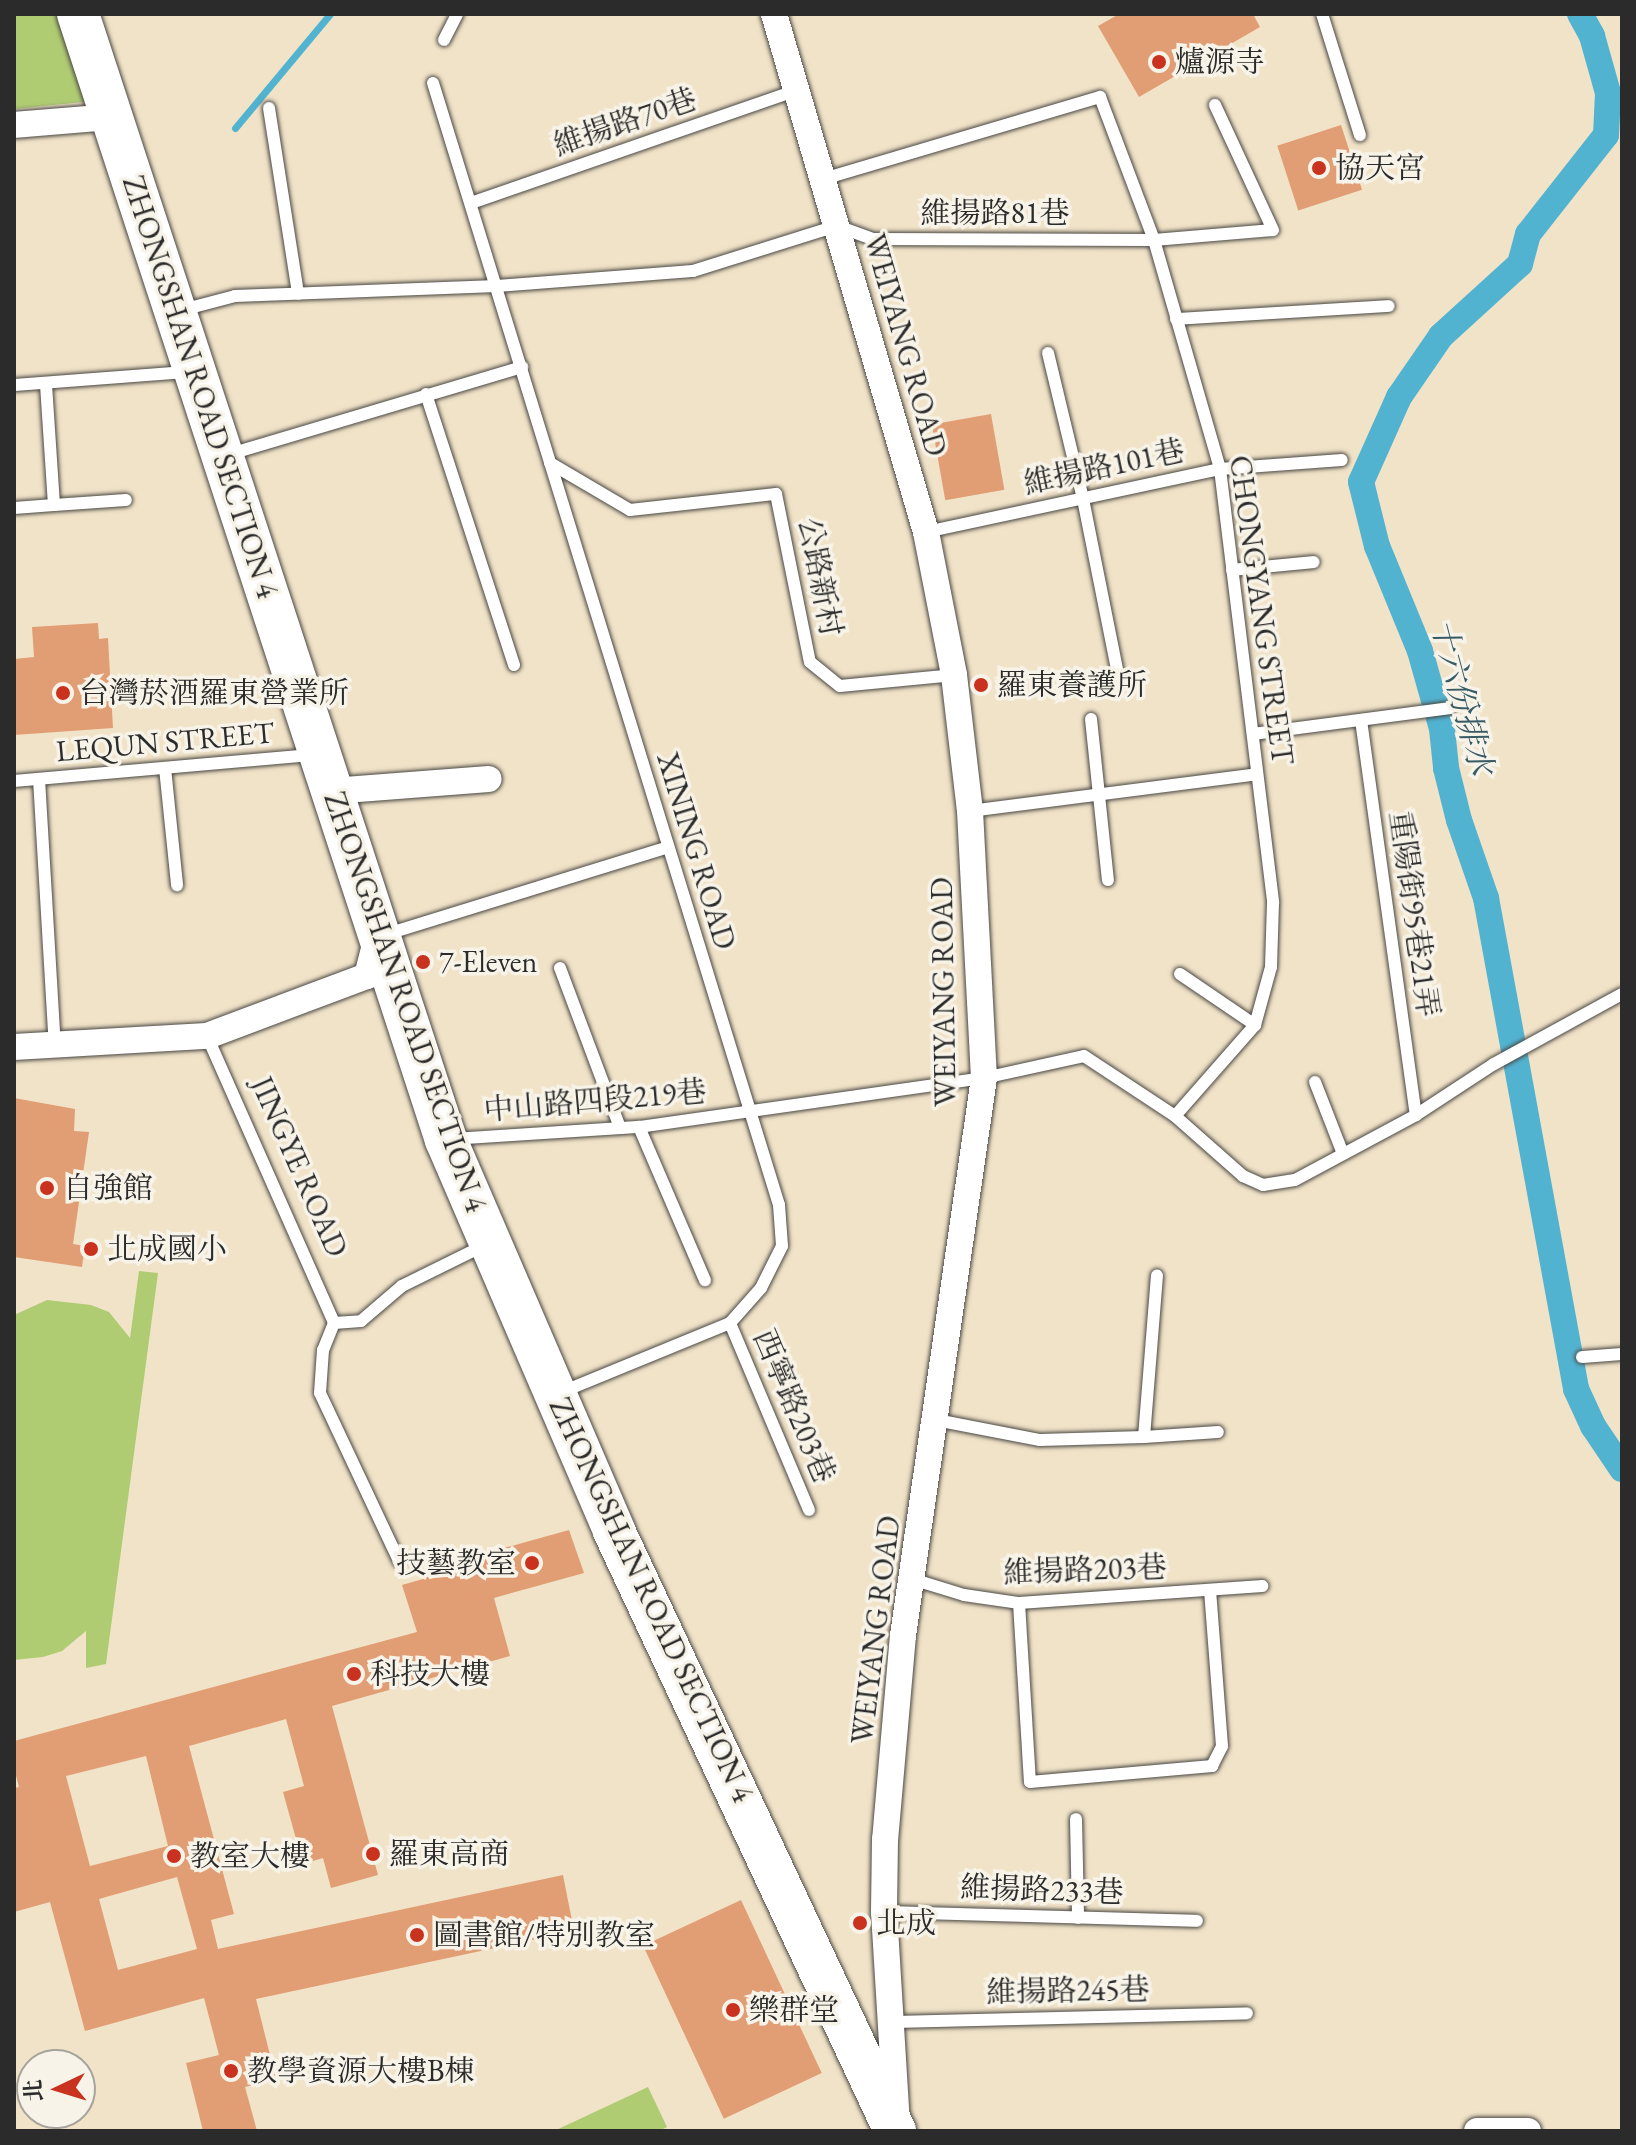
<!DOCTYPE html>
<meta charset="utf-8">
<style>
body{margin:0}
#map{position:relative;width:1636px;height:2145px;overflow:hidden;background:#f1e3c8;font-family:"EB Garamond","Noto Serif TC",serif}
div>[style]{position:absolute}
.green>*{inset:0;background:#b0cc73}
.stream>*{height:7px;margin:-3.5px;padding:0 3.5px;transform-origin:3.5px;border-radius:3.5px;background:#52b3d1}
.canal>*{height:26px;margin:-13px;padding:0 13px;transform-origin:13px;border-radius:13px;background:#52b3d1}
.building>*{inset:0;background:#e19d73;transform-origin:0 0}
.roads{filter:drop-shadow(0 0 2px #494743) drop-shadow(0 0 2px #494743)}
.lane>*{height:12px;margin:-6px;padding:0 6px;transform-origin:6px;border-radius:6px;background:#fff}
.street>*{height:26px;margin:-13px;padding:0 13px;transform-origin:13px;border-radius:13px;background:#fff}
.primary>*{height:42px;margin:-21px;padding:0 21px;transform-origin:21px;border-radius:21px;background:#fff}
.dots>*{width:22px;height:22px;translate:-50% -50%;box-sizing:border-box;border:4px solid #f7f3e8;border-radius:50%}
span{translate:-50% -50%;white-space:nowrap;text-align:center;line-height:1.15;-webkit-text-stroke:7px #f7f3e8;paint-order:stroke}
.poi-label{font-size:30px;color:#2b2b2b}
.left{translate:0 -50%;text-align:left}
.right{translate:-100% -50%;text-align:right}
.street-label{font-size:30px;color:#2b2b2b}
.water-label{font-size:32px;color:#395b65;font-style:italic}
.frame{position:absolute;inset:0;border:16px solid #2b2b2b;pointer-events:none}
.north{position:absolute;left:16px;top:2049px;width:80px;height:80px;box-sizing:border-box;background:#f7f3e8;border:2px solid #a5a39c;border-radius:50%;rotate:266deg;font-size:22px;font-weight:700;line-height:32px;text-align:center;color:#2b2b2b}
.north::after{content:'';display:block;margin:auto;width:28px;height:36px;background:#c8321e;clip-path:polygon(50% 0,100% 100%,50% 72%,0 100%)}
</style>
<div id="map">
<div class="green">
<i style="clip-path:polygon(14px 14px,65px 14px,93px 101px,14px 109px)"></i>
<i style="clip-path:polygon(139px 1271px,158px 1273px,106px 1664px,86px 1668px,86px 1631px,62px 1651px,43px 1657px,14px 1660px,14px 1315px,47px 1300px,91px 1305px,109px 1312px,130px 1338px)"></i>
<i style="clip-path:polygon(648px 2087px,667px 2127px,659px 2131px,554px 2131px)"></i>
</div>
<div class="stream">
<i style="left:235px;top:128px;width:148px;rotate:-50.2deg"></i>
</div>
<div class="canal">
<i style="left:1580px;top:14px;width:25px;rotate:61deg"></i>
<i style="left:1592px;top:36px;width:59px;rotate:74.3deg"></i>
<i style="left:1608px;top:93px;width:42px;rotate:92.7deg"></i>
<i style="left:1606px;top:135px;width:126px;rotate:128.2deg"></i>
<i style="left:1528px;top:234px;width:31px;rotate:105deg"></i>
<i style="left:1520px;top:264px;width:107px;rotate:137.7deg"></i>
<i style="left:1441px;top:336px;width:74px;rotate:124.5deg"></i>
<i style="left:1399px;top:397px;width:93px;rotate:114.1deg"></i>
<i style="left:1361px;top:482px;width:66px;rotate:76deg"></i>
<i style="left:1377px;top:546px;width:113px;rotate:67.7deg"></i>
<i style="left:1420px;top:651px;width:81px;rotate:74.2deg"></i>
<i style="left:1442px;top:729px;width:39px;rotate:84deg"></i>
<i style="left:1446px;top:768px;width:54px;rotate:76deg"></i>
<i style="left:1459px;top:820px;width:83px;rotate:70.9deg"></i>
<i style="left:1486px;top:898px;width:499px;rotate:79.6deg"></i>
<i style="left:1576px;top:1389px;width:41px;rotate:65.3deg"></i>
<i style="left:1593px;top:1426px;width:52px;rotate:56deg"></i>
</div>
<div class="building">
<i style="clip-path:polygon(1119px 14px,1253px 14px,1260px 27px,1139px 97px,1098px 26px)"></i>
<i style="left:1341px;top:125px;width:68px;height:67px;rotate:72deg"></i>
<i style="left:991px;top:414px;width:77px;height:60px;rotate:80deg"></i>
<i style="clip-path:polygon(98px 623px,99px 639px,108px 638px,113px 728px,14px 735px,14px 659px,34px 657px,32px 627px)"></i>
<i style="clip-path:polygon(14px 1098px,75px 1109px,74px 1131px,89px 1132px,73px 1244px,85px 1246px,82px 1267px,14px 1257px)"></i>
<i style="clip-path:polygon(evenodd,569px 1530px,584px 1573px,494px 1598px,510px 1656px,332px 1706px,378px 1875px,331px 1888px,323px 1858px,303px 1864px,283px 1792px,304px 1786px,286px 1719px,189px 1746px,234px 1914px,211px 1920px,218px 1949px,563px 1875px,574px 1931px,256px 1999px,276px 2079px,245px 2087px,257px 2131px,203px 2131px,186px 2063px,219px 2055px,204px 1998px,85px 2031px,50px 1902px,14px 1912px,14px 1788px,19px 1787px,14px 1768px,14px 1741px,417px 1632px,402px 1585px,423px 1579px,421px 1571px,569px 1530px,146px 1756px,168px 1846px,90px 1866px,66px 1776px,146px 1756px,569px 1530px,177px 1877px,197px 1949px,118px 1970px,99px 1899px,177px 1877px)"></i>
<i style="left:741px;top:1900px;width:191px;height:108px;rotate:65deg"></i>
</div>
<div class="roads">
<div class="lane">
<i style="left:1322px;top:14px;width:127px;rotate:72.6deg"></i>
<i style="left:444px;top:40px;width:29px;rotate:-63deg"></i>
<i style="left:433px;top:83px;width:1174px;rotate:72.86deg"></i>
<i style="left:779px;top:1205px;width:41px;rotate:85.8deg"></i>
<i style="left:782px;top:1246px;width:47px;rotate:116.6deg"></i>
<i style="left:761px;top:1288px;width:47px;rotate:131.5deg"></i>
<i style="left:730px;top:1323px;width:185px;rotate:157.7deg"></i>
<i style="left:269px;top:108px;width:188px;rotate:81.1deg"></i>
<i style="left:823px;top:179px;width:289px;rotate:-16.5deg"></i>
<i style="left:1100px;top:97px;width:153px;rotate:69.3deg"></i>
<i style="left:1154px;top:240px;width:238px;rotate:73.9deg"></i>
<i style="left:1220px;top:469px;width:437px;rotate:83deg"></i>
<i style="left:1273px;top:903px;width:64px;rotate:91.8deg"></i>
<i style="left:1271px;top:967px;width:60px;rotate:105.4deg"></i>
<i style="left:1255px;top:1025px;width:121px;rotate:131.3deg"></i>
<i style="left:471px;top:203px;width:345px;rotate:-19.1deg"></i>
<i style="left:182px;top:310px;width:55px;rotate:-14.8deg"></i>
<i style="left:235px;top:296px;width:262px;rotate:-2.2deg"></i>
<i style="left:497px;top:286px;width:197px;rotate:-4.4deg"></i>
<i style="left:693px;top:271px;width:151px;rotate:-17.4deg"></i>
<i style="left:837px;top:226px;width:38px;rotate:20deg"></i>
<i style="left:873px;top:239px;width:281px;rotate:0.2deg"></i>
<i style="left:1154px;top:240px;width:119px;rotate:-4.8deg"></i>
<i style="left:1273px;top:230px;width:138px;rotate:-114.9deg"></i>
<i style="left:1176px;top:319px;width:213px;rotate:-3.5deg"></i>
<i style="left:1048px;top:353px;width:150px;rotate:76.5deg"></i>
<i style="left:1083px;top:499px;width:178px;rotate:78.7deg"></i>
<i style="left:14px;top:385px;width:173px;rotate:-4.3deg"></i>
<i style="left:426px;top:394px;width:285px;rotate:72deg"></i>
<i style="left:230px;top:454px;width:305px;rotate:-16.6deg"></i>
<i style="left:550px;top:463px;width:93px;rotate:30.4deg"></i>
<i style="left:630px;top:510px;width:147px;rotate:-6.3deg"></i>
<i style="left:776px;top:494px;width:171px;rotate:78.6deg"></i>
<i style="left:810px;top:662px;width:38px;rotate:39deg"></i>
<i style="left:840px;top:686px;width:115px;rotate:-5.5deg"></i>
<i style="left:54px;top:505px;width:72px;rotate:-4deg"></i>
<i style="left:14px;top:508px;width:40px;rotate:-4.3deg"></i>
<i style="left:54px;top:505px;width:122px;rotate:-93.8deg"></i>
<i style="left:926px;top:532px;width:301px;rotate:-12.1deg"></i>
<i style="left:1220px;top:469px;width:122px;rotate:-4.2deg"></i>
<i style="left:1232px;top:570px;width:82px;rotate:-5.6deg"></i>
<i style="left:1091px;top:719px;width:162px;rotate:84deg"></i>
<i style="left:1361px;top:720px;width:399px;rotate:82.1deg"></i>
<i style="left:1253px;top:734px;width:199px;rotate:-7.5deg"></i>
<i style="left:165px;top:768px;width:118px;rotate:84.1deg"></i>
<i style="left:39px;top:779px;width:269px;rotate:86.6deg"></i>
<i style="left:14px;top:781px;width:301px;rotate:-5deg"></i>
<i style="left:970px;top:811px;width:289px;rotate:-7.3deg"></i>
<i style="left:384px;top:935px;width:297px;rotate:-17.2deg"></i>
<i style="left:560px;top:968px;width:171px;rotate:69.4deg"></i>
<i style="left:1180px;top:974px;width:91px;rotate:34.2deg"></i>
<i style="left:207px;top:1036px;width:314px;rotate:66.1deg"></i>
<i style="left:1315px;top:1082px;width:77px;rotate:68.7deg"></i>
<i style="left:639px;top:1127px;width:167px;rotate:66.7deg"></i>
<i style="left:452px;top:1139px;width:187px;rotate:-3.7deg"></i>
<i style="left:639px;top:1127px;width:348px;rotate:-8.1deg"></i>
<i style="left:984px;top:1078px;width:102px;rotate:-12.4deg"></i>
<i style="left:1084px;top:1056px;width:109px;rotate:33.4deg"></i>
<i style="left:1175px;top:1116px;width:91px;rotate:41.4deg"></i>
<i style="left:1243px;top:1176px;width:22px;rotate:24deg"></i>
<i style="left:1263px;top:1185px;width:32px;rotate:-9deg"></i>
<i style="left:1295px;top:1180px;width:137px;rotate:-28.2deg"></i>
<i style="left:1416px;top:1115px;width:93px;rotate:-33.2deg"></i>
<i style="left:1494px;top:1064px;width:146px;rotate:-28.7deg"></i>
<i style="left:334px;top:1323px;width:29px;rotate:112deg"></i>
<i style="left:323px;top:1350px;width:43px;rotate:94deg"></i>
<i style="left:320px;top:1393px;width:186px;rotate:64.8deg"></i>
<i style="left:334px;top:1323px;width:27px;rotate:-4deg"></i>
<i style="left:361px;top:1321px;width:54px;rotate:-40.5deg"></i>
<i style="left:402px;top:1286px;width:93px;rotate:-26.3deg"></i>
<i style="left:730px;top:1323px;width:203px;rotate:67.1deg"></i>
<i style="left:1582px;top:1357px;width:40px;rotate:-4.3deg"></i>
<i style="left:936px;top:1420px;width:106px;rotate:10.9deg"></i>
<i style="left:1040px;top:1440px;width:104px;rotate:-1.7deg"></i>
<i style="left:1144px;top:1437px;width:162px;rotate:-85.4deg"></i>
<i style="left:1144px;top:1437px;width:74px;rotate:-3.9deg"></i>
<i style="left:912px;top:1579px;width:54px;rotate:17.1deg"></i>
<i style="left:964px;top:1595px;width:56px;rotate:8.3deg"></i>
<i style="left:1019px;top:1603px;width:244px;rotate:-4deg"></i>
<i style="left:1019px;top:1603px;width:179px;rotate:86.5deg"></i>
<i style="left:1030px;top:1782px;width:183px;rotate:-5deg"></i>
<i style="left:1212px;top:1766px;width:22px;rotate:-63deg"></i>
<i style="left:1222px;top:1746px;width:155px;rotate:-94.4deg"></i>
<i style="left:1076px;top:1819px;width:99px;rotate:88.8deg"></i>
<i style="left:884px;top:1912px;width:313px;rotate:1.6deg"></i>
<i style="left:890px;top:2022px;width:357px;rotate:-1.4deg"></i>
</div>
<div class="street">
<i style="left:774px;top:14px;width:540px;rotate:73.65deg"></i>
<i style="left:926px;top:532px;width:146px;rotate:78.9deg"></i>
<i style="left:954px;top:675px;width:137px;rotate:83.3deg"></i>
<i style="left:970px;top:811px;width:267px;rotate:87deg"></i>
<i style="left:984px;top:1078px;width:563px;rotate:98.27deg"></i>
<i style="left:903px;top:1635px;width:205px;rotate:95deg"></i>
<i style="left:885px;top:1839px;width:73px;rotate:90.8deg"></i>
<i style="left:884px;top:1912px;width:199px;rotate:86.5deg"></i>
<i style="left:14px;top:125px;width:98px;rotate:-4.7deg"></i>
<i style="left:332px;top:791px;width:157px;rotate:-4.4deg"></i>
<i style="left:14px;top:1047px;width:193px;rotate:-3.3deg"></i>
<i style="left:207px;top:1036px;width:171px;rotate:-20.6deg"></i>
<i style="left:367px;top:976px;width:40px;rotate:-75.6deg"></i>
<i style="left:1477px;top:2131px;width:51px"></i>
</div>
<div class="primary">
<i style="left:78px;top:14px;width:1185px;rotate:71.9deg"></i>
<i style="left:446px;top:1140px;width:426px;rotate:66.7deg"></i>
<i style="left:614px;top:1531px;width:663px;rotate:64.9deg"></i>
</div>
</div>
<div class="dots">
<i style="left:1159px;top:62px;background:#c8321e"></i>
<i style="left:1319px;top:168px;background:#c8321e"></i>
<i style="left:981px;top:685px;background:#c8321e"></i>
<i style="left:63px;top:693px;background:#c8321e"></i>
<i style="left:423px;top:962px;background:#c8321e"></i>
<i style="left:47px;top:1188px;background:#c8321e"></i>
<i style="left:91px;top:1249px;background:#c8321e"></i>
<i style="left:532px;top:1563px;background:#c8321e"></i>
<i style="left:354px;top:1674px;background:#c8321e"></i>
<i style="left:373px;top:1854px;background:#c8321e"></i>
<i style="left:174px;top:1856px;background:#c8321e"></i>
<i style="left:860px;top:1923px;background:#c8321e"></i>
<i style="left:417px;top:1935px;background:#c8321e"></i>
<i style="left:733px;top:2010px;background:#c8321e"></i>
<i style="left:231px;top:2071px;background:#c8321e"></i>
</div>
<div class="poi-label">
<span class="left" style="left:1175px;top:62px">爐源寺</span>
<span class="left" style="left:1335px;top:168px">協天宮</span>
<span class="left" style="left:997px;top:685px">羅東養護所</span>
<span class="left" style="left:79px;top:693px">台灣菸酒羅東營業所</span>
<span class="left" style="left:439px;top:962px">7-Eleven</span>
<span class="left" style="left:63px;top:1188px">自強館</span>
<span class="left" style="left:107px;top:1249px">北成國小</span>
<span class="right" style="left:516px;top:1563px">技藝教室</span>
<span class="left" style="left:370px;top:1674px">科技大樓</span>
<span class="left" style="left:389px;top:1854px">羅東高商</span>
<span class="left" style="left:190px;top:1856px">教室大樓</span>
<span class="left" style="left:876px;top:1923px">北成</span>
<span class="left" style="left:433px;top:1935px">圖書館/特別教室</span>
<span class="left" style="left:749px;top:2010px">樂群堂</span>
<span class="left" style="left:247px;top:2071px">教學資源大樓B棟</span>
</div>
<div class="street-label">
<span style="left:625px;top:122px;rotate:-19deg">維揚路70巷</span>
<span style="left:995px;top:213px">維揚路81巷</span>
<span style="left:905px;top:345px;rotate:74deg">WEIYANG ROAD</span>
<span style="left:200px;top:387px;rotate:72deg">ZHONGSHAN ROAD SECTION 4</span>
<span style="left:1104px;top:467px;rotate:-12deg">維揚路101巷</span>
<span style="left:820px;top:577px;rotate:79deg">公路新村</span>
<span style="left:1261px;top:610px;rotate:82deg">CHONGYANG STREET</span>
<span style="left:165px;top:742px;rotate:-5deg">LEQUN STREET</span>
<span style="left:696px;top:851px;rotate:73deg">XINING ROAD</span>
<span style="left:1414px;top:914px;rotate:82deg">重陽街95巷21弄</span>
<span style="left:944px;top:992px;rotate:-91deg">WEIYANG ROAD</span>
<span style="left:405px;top:1002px;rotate:71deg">ZHONGSHAN ROAD SECTION 4</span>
<span style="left:595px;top:1101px;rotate:-5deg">中山路四段219巷</span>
<span style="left:299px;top:1167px;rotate:66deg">JINGYE ROAD</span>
<span style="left:794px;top:1406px;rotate:67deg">西寧路203巷</span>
<span style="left:1085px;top:1570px;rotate:-2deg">維揚路203巷</span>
<span style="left:651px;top:1600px;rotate:65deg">ZHONGSHAN ROAD SECTION 4</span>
<span style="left:876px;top:1630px;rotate:-83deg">WEIYANG ROAD</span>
<span style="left:1042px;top:1890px;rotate:2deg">維揚路233巷</span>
<span style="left:1068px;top:1991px;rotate:-1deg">維揚路245巷</span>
</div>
<div class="water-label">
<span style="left:1462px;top:697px;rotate:75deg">十六份排水</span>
</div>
<div class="frame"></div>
<div class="north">北</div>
</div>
